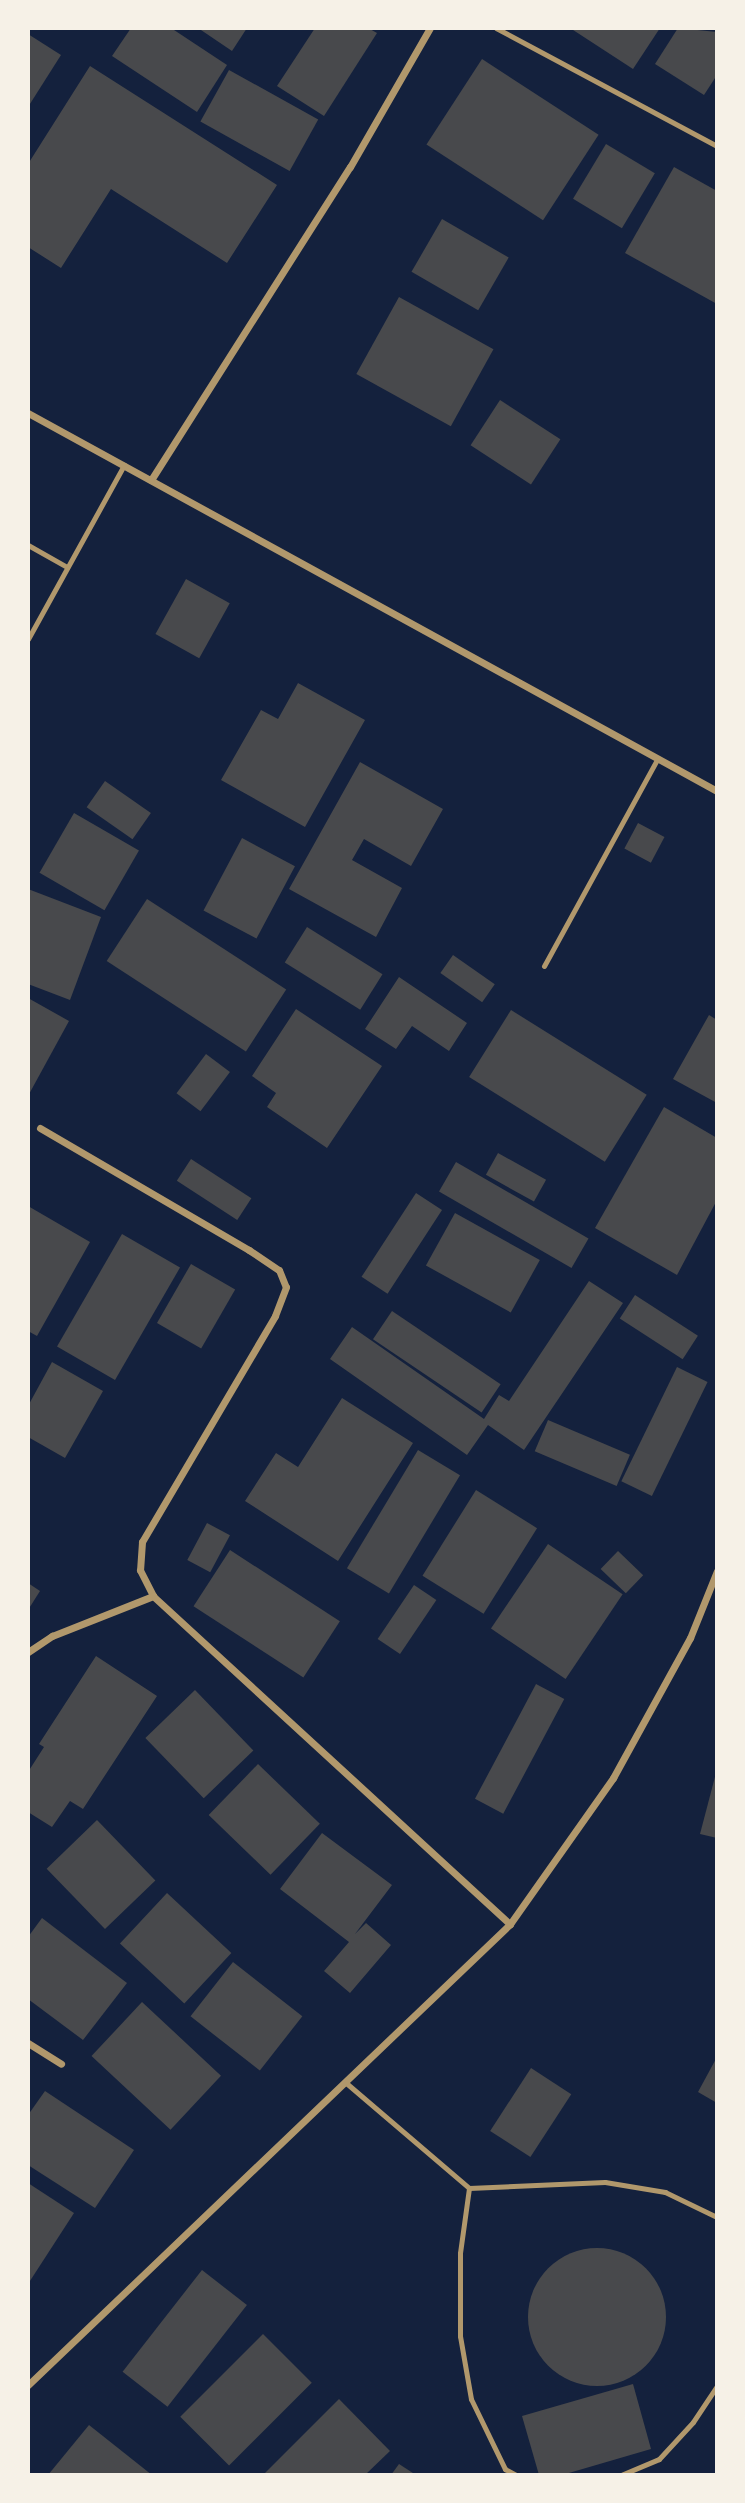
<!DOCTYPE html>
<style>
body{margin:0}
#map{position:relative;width:745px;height:2503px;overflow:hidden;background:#14213d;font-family:Jost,sans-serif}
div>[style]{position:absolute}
.building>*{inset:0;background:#48494c;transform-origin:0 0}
.round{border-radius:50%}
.service>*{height:5px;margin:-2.5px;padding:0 2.5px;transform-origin:2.5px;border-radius:2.5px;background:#b1986c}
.minor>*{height:7px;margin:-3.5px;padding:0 3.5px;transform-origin:3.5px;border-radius:3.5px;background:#b1986c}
span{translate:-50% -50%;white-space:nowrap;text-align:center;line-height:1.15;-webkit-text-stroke:6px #f6f1e7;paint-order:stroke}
.frame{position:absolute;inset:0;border:30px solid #f6f1e7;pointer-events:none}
</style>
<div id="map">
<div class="building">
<i style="clip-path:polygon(131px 28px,171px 28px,227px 65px,197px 112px,112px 56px)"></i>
<i style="clip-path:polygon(198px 28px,247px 28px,232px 51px)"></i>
<i style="clip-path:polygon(315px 28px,368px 28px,377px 33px,324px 116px,277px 86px)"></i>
<i style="clip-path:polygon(570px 28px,660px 28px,633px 69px)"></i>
<i style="clip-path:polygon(678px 28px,717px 32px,717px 75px,704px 95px,655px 64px)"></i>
<i style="clip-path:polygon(28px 34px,61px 55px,28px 107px)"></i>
<i style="left:482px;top:59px;width:139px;height:102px;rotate:33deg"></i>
<i style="clip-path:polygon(90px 66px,277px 185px,227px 263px,111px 189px,61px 268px,28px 247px,28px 164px)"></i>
<i style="left:229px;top:70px;width:102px;height:59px;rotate:29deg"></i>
<i style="left:606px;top:144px;width:57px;height:64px;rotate:31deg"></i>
<i style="clip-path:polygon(674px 167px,717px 191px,717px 304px,625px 253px)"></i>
<i style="left:442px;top:219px;width:77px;height:61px;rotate:30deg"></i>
<i style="left:399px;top:297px;width:108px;height:88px;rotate:29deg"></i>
<i style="left:500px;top:400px;width:72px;height:54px;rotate:33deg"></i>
<i style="left:186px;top:579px;width:50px;height:63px;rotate:29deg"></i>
<i style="clip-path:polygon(298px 683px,365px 720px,305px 827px,221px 780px,261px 710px,278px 719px)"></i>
<i style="clip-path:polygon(360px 762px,443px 809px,411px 866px,364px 839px,352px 860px,402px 888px,376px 937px,289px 889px)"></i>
<i style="left:105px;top:781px;width:56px;height:32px;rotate:35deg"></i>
<i style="left:74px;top:813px;width:75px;height:69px;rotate:30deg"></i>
<i style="left:638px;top:823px;width:30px;height:29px;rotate:28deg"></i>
<i style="left:242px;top:838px;width:60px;height:82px;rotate:28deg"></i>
<i style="clip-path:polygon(28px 889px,101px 917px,70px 1000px,28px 984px)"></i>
<i style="left:147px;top:899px;width:166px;height:74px;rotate:33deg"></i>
<i style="left:307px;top:927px;width:89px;height:42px;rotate:32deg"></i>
<i style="left:453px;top:955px;width:51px;height:22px;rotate:35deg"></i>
<i style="clip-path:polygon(399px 977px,467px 1023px,449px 1051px,412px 1026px,396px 1049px,365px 1029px)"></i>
<i style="clip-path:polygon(28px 998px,69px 1021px,28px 1096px)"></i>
<i style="clip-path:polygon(296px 1009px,382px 1066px,327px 1148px,267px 1107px,276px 1093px,252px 1076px)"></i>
<i style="left:511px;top:1010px;width:160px;height:79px;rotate:32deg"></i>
<i style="clip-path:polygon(709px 1015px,717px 1020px,717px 1103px,673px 1079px)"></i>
<i style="left:206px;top:1054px;width:30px;height:49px;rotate:37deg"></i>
<i style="clip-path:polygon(664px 1107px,717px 1138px,717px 1200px,677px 1275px,595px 1228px)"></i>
<i style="left:498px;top:1153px;width:55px;height:25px;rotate:29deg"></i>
<i style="left:191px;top:1159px;width:72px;height:26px;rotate:33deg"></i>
<i style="left:456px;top:1162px;width:153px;height:34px;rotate:30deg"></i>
<i style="left:416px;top:1193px;width:31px;height:100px;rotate:33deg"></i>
<i style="clip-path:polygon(28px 1206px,90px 1242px,37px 1336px,28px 1331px)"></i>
<i style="left:455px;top:1213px;width:97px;height:60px;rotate:29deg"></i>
<i style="left:122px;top:1234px;width:67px;height:130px;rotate:30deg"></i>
<i style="left:191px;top:1264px;width:51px;height:68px;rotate:30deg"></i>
<i style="clip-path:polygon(589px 1281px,623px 1303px,524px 1450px,488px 1425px,467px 1455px,330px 1359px,352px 1327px,484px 1419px,499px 1395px,509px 1401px)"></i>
<i style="left:635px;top:1295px;width:75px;height:28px;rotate:33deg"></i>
<i style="left:392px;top:1311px;width:131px;height:34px;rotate:34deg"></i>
<i style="clip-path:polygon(52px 1362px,103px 1391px,65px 1458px,28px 1437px,28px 1406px)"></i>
<i style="left:677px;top:1367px;width:34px;height:127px;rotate:26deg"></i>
<i style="clip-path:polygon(342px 1398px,413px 1443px,338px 1561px,245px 1501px,276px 1453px,298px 1467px)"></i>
<i style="left:548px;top:1420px;width:89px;height:34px;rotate:23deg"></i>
<i style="left:418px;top:1450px;width:49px;height:138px;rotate:31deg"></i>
<i style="left:476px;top:1490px;width:72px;height:101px;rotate:32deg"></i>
<i style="left:207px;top:1523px;width:26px;height:42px;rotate:28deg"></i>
<i style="left:548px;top:1544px;width:90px;height:102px;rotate:34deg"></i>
<i style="left:230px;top:1550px;width:131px;height:67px;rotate:33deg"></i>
<i style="left:618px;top:1551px;width:35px;height:25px;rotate:44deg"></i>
<i style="clip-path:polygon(28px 1583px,40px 1591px,28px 1610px)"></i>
<i style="left:414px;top:1585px;width:27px;height:65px;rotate:34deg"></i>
<i style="clip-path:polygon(96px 1656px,157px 1696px,83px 1809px,70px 1801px,52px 1827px,28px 1812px,28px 1772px,44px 1747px,39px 1744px)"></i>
<i style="left:536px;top:1684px;width:32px;height:130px;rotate:28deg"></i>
<i style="left:195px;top:1690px;width:84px;height:69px;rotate:46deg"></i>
<i style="left:258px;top:1764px;width:86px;height:71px;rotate:44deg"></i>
<i style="clip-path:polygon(716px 1773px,717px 1774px,717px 1838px,700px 1834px)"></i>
<i style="left:97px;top:1820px;width:84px;height:70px;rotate:46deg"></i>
<i style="clip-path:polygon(322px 1833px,392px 1885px,355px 1934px,366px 1923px,391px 1945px,350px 1993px,324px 1971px,349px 1942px,280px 1889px)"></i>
<i style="left:167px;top:1893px;width:88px;height:69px;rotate:43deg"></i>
<i style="clip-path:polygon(42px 1918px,127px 1983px,83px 2040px,28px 1999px,28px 1937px)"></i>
<i style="left:233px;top:1962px;width:88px;height:69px;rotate:38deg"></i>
<i style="left:142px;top:2002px;width:108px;height:74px;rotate:43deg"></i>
<i style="clip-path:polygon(717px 2057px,717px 2103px,698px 2092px)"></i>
<i style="left:531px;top:2068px;width:48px;height:75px;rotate:33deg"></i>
<i style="clip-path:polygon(45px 2091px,134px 2150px,95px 2208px,28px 2165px,28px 2115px)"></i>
<i style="clip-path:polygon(28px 2183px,74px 2213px,28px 2284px)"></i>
<i class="round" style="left:528px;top:2248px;width:138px;height:138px"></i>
<i style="left:202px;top:2270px;width:57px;height:129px;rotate:38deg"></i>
<i style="left:263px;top:2334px;width:69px;height:117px;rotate:45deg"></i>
<i style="clip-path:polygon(633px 2384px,651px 2449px,562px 2475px,539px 2475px,522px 2416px)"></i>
<i style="clip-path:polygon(339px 2399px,390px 2451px,365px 2475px,263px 2475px)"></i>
<i style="clip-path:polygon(89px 2425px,152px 2475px,48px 2475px)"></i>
<i style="clip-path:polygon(399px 2464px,416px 2475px,391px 2475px)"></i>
</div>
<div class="service">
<i style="left:496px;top:28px;width:251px;rotate:28.1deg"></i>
<i style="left:28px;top:545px;width:45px;rotate:29.4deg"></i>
<i style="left:28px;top:639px;width:199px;rotate:-61.1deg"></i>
<i style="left:544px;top:966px;width:237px;rotate:-61.3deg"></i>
<i style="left:345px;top:2082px;width:163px;rotate:40.5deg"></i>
<i style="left:469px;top:2188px;width:66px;rotate:97.9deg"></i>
<i style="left:460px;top:2253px;width:83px;rotate:90deg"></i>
<i style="left:460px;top:2336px;width:64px;rotate:80.1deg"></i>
<i style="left:471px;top:2399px;width:78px;rotate:64.1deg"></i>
<i style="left:505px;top:2469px;width:13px;rotate:29deg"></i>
<i style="left:469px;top:2188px;width:136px;rotate:-2.5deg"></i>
<i style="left:605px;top:2182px;width:61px;rotate:9.5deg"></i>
<i style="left:665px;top:2192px;width:58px;rotate:25.7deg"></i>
<i style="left:621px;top:2475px;width:41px;rotate:-22.8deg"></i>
<i style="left:659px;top:2459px;width:50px;rotate:-47.4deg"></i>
<i style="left:693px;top:2422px;width:43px;rotate:-56.3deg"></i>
</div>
<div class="minor">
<i style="left:28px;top:413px;width:786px;rotate:28.75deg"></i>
<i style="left:151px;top:480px;width:371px;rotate:-57.6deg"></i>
<i style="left:350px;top:167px;width:160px;rotate:-60.1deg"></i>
<i style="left:40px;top:1128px;width:242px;rotate:30.3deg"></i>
<i style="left:249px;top:1250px;width:36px;rotate:34deg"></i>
<i style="left:279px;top:1270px;width:18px;rotate:68deg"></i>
<i style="left:286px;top:1287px;width:31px;rotate:111deg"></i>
<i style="left:275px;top:1316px;width:262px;rotate:120.5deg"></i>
<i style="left:142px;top:1542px;width:28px;rotate:94deg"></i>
<i style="left:140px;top:1570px;width:29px;rotate:63deg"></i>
<i style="left:153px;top:1596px;width:485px;rotate:42.6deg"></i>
<i style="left:28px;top:1652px;width:29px;rotate:-34deg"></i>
<i style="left:52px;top:1636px;width:109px;rotate:-21.6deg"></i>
<i style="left:28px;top:2043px;width:39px;rotate:32deg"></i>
<i style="left:28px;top:2385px;width:667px;rotate:-43.72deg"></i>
<i style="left:510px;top:1924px;width:179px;rotate:-54.8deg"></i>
<i style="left:613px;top:1778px;width:160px;rotate:-61.2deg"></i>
<i style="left:690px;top:1638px;width:72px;rotate:-68.1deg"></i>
</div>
<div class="frame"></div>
</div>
